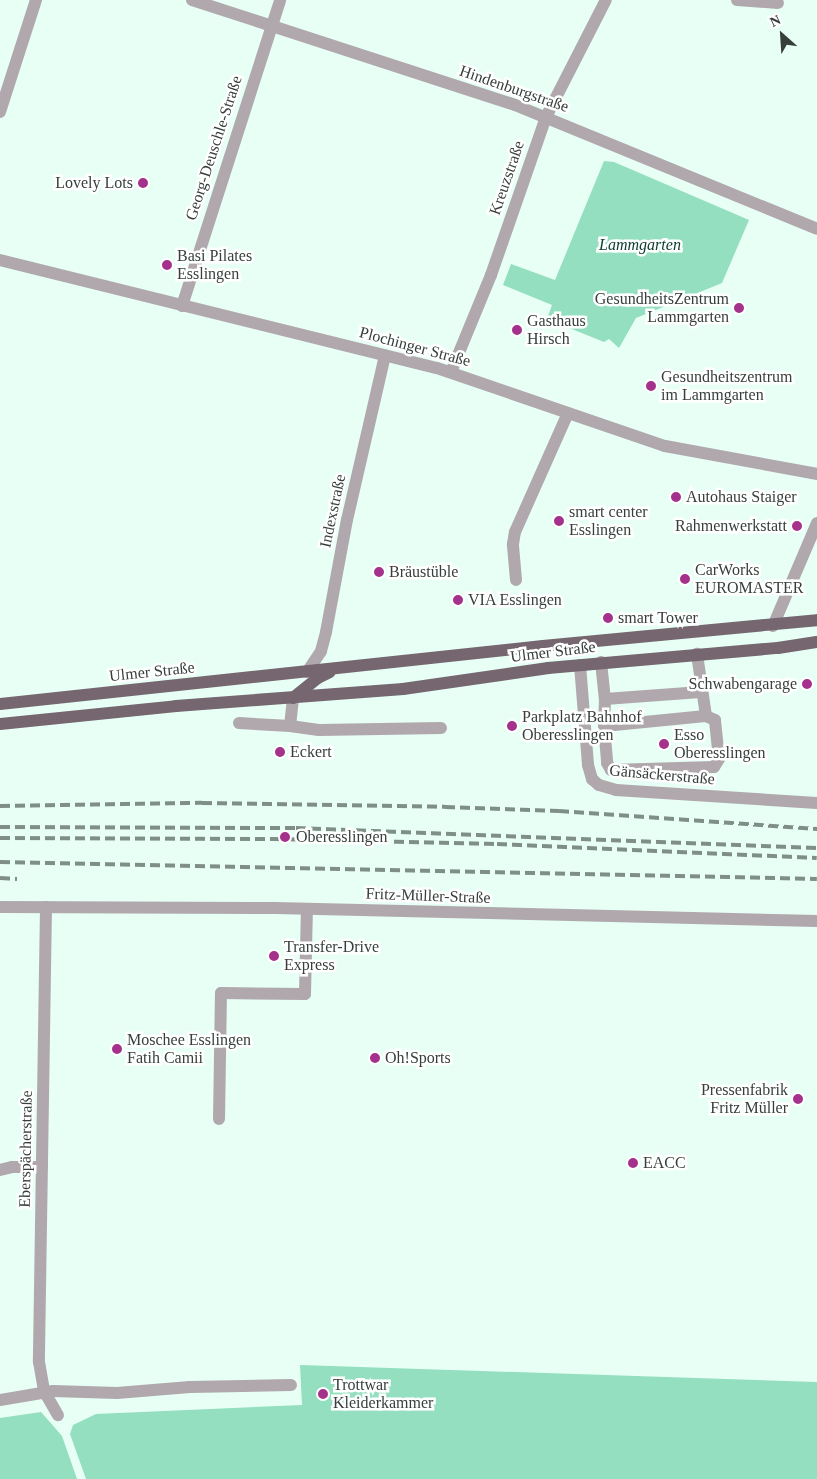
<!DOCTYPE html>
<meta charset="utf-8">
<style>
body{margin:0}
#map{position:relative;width:817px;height:1479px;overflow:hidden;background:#e7fff4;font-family:Georgia,serif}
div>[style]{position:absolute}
.green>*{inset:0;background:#93dfc0}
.minor>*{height:12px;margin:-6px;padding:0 6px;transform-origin:6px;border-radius:6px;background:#b0a8ad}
.major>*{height:12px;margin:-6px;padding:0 6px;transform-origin:6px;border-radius:6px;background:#756670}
.rail>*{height:4px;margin-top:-2px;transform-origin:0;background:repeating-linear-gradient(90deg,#7f8e87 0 10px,transparent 0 15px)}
.dots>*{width:14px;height:14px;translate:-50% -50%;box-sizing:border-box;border:2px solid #fff;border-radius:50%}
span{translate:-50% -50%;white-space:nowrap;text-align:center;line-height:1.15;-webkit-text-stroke:5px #fff;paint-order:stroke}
.street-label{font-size:16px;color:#363f3b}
.poi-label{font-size:16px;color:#363f3b}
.right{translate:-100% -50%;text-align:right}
.left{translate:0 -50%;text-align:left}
.park-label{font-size:16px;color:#0e402f;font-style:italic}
.north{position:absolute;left:757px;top:10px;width:50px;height:50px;-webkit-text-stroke:4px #fff;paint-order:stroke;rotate:334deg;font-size:14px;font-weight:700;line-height:20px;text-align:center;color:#363f3b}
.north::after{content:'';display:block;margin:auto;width:18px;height:22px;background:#363f3b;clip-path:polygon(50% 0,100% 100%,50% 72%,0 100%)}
</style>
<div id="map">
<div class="green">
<i style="clip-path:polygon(604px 161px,614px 162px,749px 220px,722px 283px,636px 318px,619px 348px,609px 339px,604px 342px,547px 319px,552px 305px,503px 285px,511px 264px,555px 280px)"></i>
<i style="clip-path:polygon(300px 1365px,817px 1382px,817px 1479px,86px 1479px,70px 1434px,73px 1425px,96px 1414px,302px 1405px)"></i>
<i style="clip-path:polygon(41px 1412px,62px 1436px,77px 1479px,0 1479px,0 1418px)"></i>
</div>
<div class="minor">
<i style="left:192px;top:0;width:340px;rotate:18deg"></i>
<i style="left:515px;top:105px;width:326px;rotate:22.3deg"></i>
<i style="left:737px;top:0;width:41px;rotate:4.2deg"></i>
<i style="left:0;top:112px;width:118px;rotate:-72.2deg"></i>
<i style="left:0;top:260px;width:450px;rotate:13.9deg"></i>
<i style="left:437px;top:368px;width:241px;rotate:18.9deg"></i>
<i style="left:665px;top:446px;width:155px;rotate:10.4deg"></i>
<i style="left:182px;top:306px;width:321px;rotate:-72.2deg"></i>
<i style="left:451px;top:372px;width:105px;rotate:-67.6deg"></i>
<i style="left:491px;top:275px;width:167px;rotate:-70.8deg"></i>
<i style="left:546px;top:117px;width:131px;rotate:-62.9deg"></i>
<i style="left:516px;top:580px;width:36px;rotate:-95deg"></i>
<i style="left:513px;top:544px;width:12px;rotate:-81deg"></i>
<i style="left:515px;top:532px;width:130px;rotate:-66deg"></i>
<i style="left:773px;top:626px;width:112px;rotate:-66.9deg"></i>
<i style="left:601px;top:662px;width:37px;rotate:84deg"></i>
<i style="left:605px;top:699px;width:27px;rotate:92deg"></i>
<i style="left:604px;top:726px;width:37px;rotate:85deg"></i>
<i style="left:607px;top:763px;width:8px;rotate:60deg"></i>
<i style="left:611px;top:770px;width:103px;rotate:-1.7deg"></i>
<i style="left:714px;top:767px;width:9px;rotate:-58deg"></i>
<i style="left:719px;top:759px;width:39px;rotate:-96deg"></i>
<i style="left:715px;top:720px;width:10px;rotate:-156deg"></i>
<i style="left:580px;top:665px;width:100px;rotate:85.4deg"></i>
<i style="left:588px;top:765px;width:15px;rotate:74deg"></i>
<i style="left:592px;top:779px;width:9px;rotate:41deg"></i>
<i style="left:599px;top:785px;width:18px;rotate:16deg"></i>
<i style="left:616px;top:790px;width:201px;rotate:3.7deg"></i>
<i style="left:307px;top:672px;width:25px;rotate:-56deg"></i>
<i style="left:321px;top:651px;width:20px;rotate:-75deg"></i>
<i style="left:326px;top:632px;width:114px;rotate:-79.4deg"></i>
<i style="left:347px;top:520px;width:169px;rotate:-77deg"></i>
<i style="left:293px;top:698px;width:28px;rotate:96deg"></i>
<i style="left:290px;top:726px;width:29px;rotate:8deg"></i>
<i style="left:319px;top:730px;width:122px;rotate:-0.9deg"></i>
<i style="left:605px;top:699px;width:96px;rotate:-4.2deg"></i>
<i style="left:239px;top:723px;width:51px;rotate:3.4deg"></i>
<i style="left:604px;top:726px;width:102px;rotate:-5.6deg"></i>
<i style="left:706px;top:716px;width:63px;rotate:-98.3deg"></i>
<i style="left:0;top:907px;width:275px;rotate:0.2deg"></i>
<i style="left:275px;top:908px;width:542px;rotate:1.37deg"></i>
<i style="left:46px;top:907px;width:455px;rotate:90.9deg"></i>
<i style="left:39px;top:1362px;width:29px;rotate:80deg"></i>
<i style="left:44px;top:1391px;width:28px;rotate:60deg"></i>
<i style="left:219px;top:1119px;width:126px;rotate:-89.1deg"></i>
<i style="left:221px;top:993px;width:84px;rotate:0.7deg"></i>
<i style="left:305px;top:994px;width:85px;rotate:-88.7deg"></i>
<i style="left:0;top:1170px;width:12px;rotate:-14deg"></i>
<i style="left:12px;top:1167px;width:30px"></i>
<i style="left:0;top:1400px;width:54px;rotate:-9.6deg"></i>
<i style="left:53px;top:1391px;width:64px;rotate:1.8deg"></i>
<i style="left:117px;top:1393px;width:73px;rotate:-4.7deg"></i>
<i style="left:190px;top:1387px;width:101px;rotate:-1.1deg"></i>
</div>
<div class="major">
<i style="left:293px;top:698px;width:32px;rotate:-39deg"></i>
<i style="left:318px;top:678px;width:13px;rotate:-27deg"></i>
<i style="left:0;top:704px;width:546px;rotate:-6.1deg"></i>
<i style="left:543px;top:646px;width:275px;rotate:-5.4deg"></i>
<i style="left:0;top:724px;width:177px;rotate:-5.8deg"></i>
<i style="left:176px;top:706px;width:228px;rotate:-4.3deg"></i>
<i style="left:403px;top:689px;width:147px;rotate:-8.2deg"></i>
<i style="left:548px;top:668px;width:231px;rotate:-5deg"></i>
<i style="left:778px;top:648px;width:39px;rotate:-9deg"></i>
</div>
<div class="rail">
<i style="left:0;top:806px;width:202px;rotate:-0.9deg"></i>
<i style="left:202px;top:803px;width:243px;rotate:0.9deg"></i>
<i style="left:445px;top:807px;width:114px;rotate:2deg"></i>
<i style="left:559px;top:811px;width:259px;rotate:4deg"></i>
<i style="left:0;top:827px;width:296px;rotate:0.2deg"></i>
<i style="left:296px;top:828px;width:521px;rotate:2.2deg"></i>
<i style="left:0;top:838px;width:274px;rotate:0.2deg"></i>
<i style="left:274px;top:839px;width:223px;rotate:1.3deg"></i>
<i style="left:497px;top:844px;width:320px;rotate:2.5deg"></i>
<i style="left:0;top:862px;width:817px;rotate:1.19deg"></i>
<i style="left:0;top:878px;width:17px;rotate:3deg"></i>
</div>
<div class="dots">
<i style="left:143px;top:183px;background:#a4318b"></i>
<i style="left:167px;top:265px;background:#a4318b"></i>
<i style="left:739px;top:308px;background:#a4318b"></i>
<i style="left:517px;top:330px;background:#a4318b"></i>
<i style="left:651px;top:386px;background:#a4318b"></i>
<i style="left:676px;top:497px;background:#a4318b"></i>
<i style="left:559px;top:521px;background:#a4318b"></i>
<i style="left:797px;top:526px;background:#a4318b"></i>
<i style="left:379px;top:572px;background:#a4318b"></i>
<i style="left:685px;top:579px;background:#a4318b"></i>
<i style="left:458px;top:600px;background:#a4318b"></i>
<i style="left:608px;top:618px;background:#a4318b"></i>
<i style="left:807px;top:684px;background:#a4318b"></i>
<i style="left:512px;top:726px;background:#a4318b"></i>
<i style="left:664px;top:744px;background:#a4318b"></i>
<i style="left:280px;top:752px;background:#a4318b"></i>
<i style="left:285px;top:837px;background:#a4318b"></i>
<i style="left:274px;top:956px;background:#a4318b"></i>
<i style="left:117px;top:1049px;background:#a4318b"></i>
<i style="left:375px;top:1058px;background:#a4318b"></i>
<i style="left:798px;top:1099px;background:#a4318b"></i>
<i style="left:633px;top:1163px;background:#a4318b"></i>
<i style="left:323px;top:1394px;background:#a4318b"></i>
</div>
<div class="street-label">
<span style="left:514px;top:89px;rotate:19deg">Hindenburgstraße</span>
<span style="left:214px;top:148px;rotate:-72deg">Georg-Deuschle-Straße</span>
<span style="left:507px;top:178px;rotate:-71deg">Kreuzstraße</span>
<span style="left:415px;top:347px;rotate:15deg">Plochinger Straße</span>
<span style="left:333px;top:511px;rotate:-78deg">Indexstraße</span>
<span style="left:553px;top:652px;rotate:-7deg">Ulmer Straße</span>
<span style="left:152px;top:672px;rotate:-6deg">Ulmer Straße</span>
<span style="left:662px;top:775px;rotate:5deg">Gänsäckerstraße</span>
<span style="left:428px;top:896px;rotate:2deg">Fritz-Müller-Straße</span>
<span style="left:26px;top:1149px;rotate:-89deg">Eberspächerstraße</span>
</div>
<div class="poi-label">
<span class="right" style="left:133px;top:183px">Lovely Lots</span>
<span class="left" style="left:177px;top:265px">Basi Pilates<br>Esslingen</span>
<span class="right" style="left:729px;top:308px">GesundheitsZentrum<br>Lammgarten</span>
<span class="left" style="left:527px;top:330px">Gasthaus<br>Hirsch</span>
<span class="left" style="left:661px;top:386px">Gesundheitszentrum<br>im Lammgarten</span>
<span class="left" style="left:686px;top:497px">Autohaus Staiger</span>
<span class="left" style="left:569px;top:521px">smart center<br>Esslingen</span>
<span class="right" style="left:787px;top:526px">Rahmenwerkstatt</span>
<span class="left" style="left:695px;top:579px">CarWorks<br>EUROMASTER</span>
<span class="left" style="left:389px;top:572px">Bräustüble</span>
<span class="left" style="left:468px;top:600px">VIA Esslingen</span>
<span class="left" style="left:618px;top:618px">smart Tower</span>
<span class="right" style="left:797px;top:684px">Schwabengarage</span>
<span class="left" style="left:522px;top:726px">Parkplatz Bahnhof<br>Oberesslingen</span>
<span class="left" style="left:674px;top:744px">Esso<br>Oberesslingen</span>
<span class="left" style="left:290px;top:752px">Eckert</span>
<span class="left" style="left:296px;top:837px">Oberesslingen</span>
<span class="left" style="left:284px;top:956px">Transfer-Drive<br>Express</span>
<span class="left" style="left:127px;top:1049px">Moschee Esslingen<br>Fatih Camii</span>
<span class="left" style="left:385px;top:1058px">Oh!Sports</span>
<span class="right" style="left:788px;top:1099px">Pressenfabrik<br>Fritz Müller</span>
<span class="left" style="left:643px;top:1163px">EACC</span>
<span class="left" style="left:333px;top:1394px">Trottwar<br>Kleiderkammer</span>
</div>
<div class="park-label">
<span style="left:640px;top:245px">Lammgarten</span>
</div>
<div class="north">N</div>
</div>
